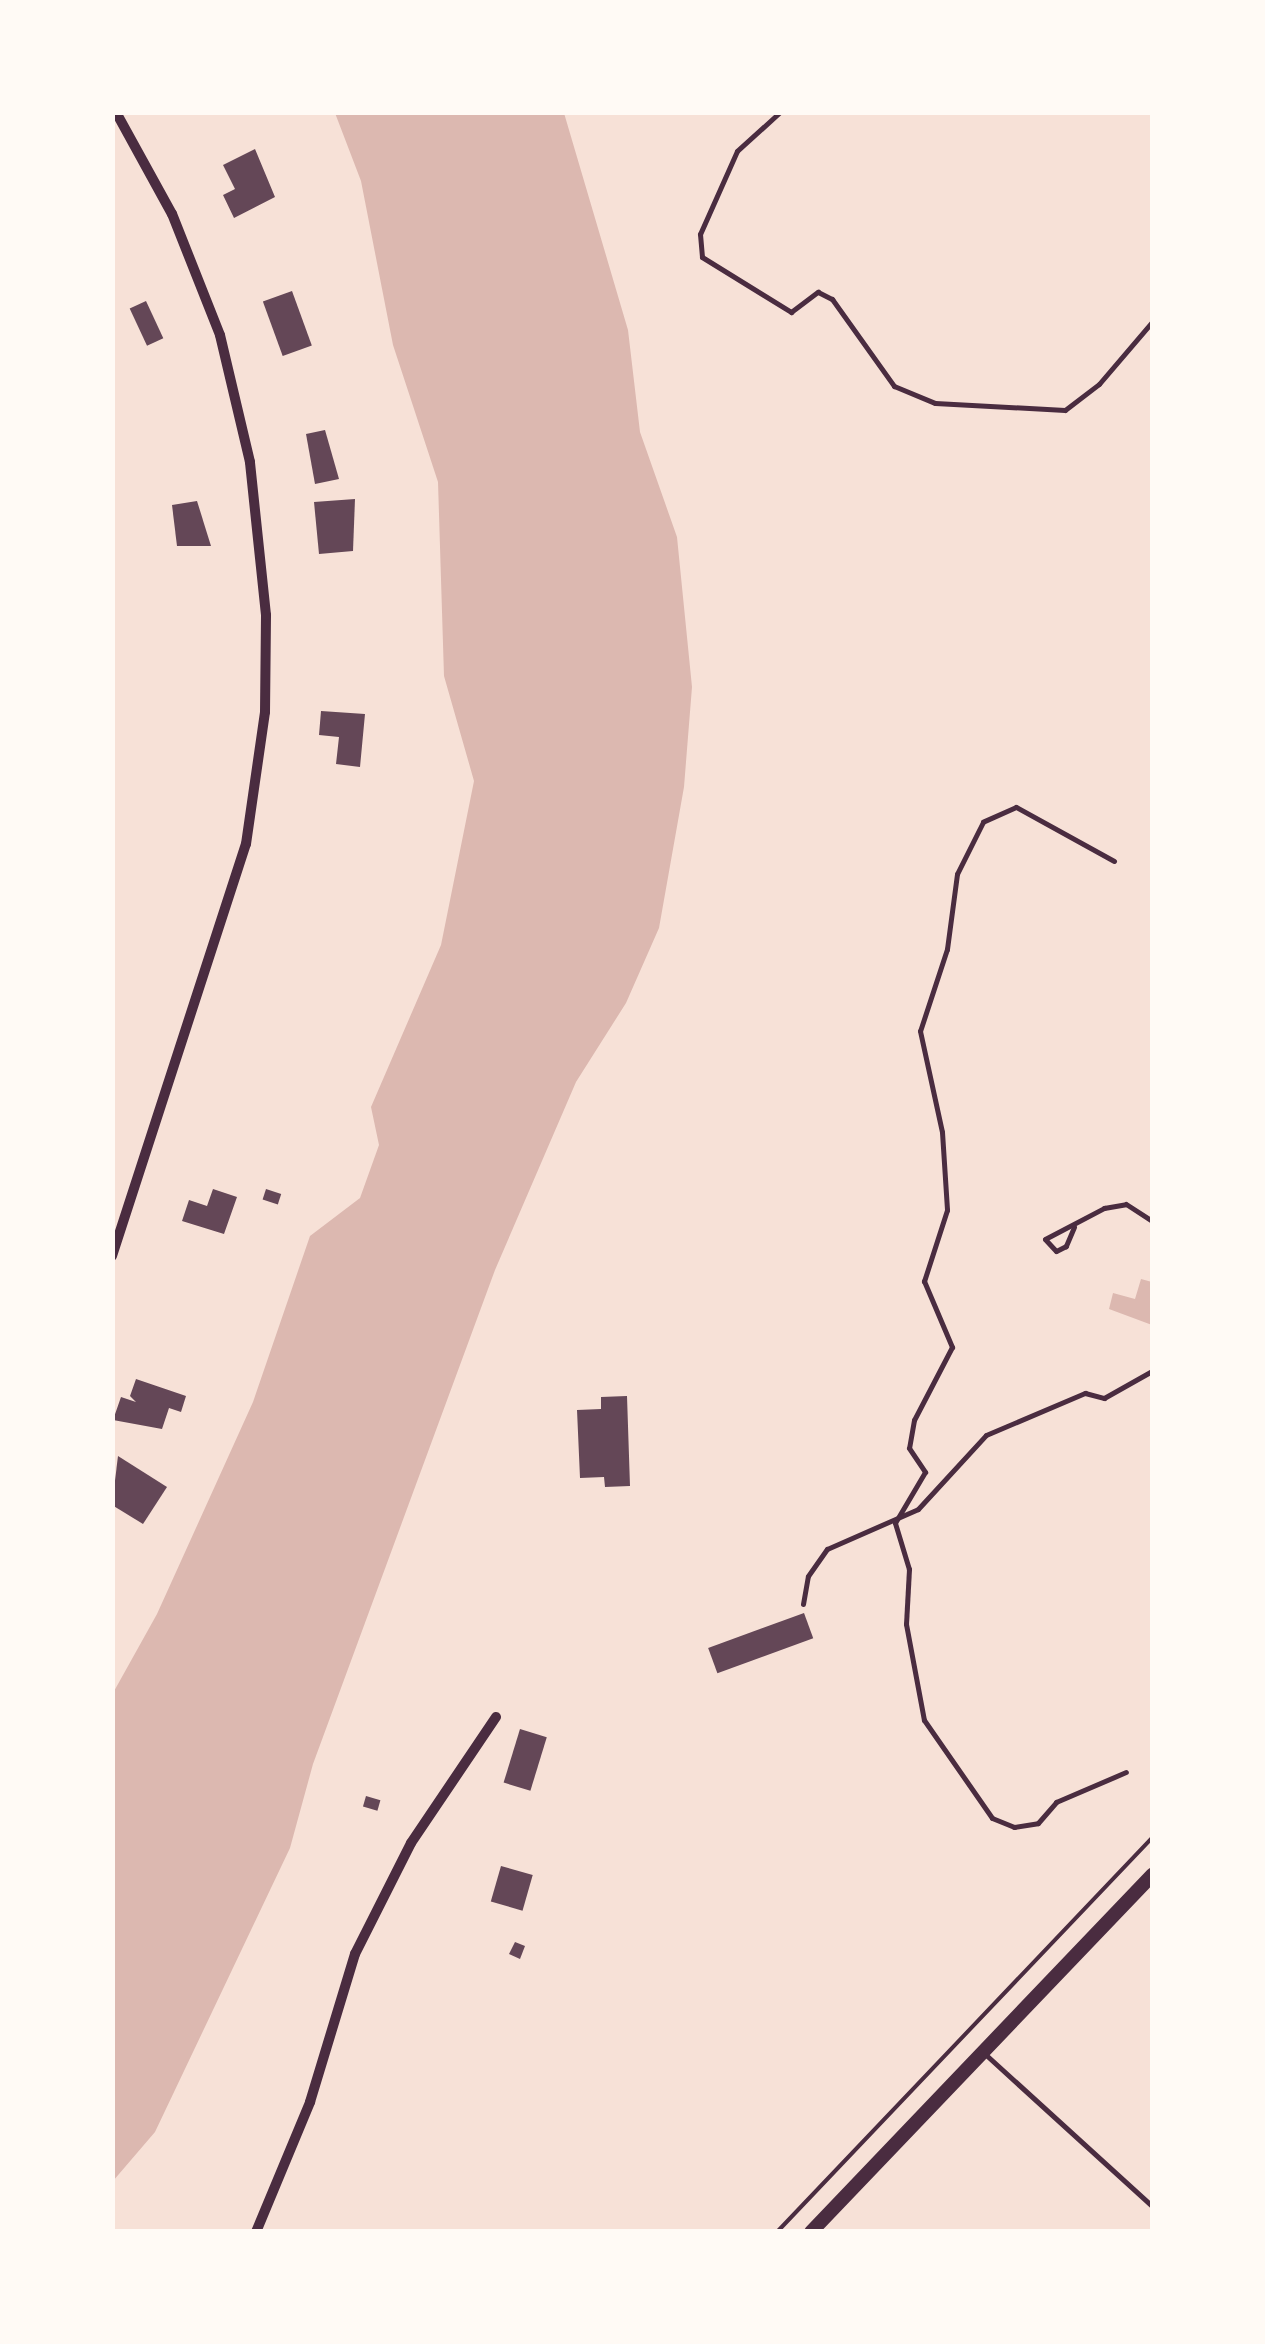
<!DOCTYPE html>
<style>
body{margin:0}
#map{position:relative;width:1265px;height:2344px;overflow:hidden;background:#f7e1d7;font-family:Signika,sans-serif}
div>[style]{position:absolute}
.water>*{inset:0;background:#dcb8b0}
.building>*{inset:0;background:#644757;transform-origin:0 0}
.path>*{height:4px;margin:-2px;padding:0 2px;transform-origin:2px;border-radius:2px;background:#4a2c40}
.service>*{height:5px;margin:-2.5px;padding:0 2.5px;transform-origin:2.5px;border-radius:2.5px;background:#4a2c40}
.minor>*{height:10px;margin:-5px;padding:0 5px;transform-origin:5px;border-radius:5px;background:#4a2c40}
.tertiary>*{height:14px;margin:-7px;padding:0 7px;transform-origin:7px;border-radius:7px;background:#4a2c40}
span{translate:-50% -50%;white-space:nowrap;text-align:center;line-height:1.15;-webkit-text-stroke:9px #fffaf5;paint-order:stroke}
.frame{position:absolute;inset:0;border:115px solid #fffaf5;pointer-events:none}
</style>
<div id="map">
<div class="water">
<i style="clip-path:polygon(335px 113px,564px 113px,628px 330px,640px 432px,677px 537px,692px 687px,684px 787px,659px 928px,626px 1003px,576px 1082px,495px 1270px,313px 1764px,290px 1848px,155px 2132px,113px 2181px,113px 1693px,157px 1614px,253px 1402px,310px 1236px,360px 1198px,379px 1145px,371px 1107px,441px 945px,474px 781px,444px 676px,438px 482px,393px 345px,361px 181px)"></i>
<i style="clip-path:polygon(1141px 1279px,1152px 1282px,1152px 1325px,1109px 1309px,1113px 1293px,1135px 1299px)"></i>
</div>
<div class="building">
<i style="clip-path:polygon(255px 149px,275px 197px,234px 218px,223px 195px,235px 189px,223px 165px)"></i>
<i style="left:292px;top:291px;width:58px;height:31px;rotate:70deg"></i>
<i style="left:146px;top:301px;width:41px;height:18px;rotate:65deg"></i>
<i style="clip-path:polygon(325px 430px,339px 479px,315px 484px,306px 434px)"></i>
<i style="clip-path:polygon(355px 499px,353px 551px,319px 554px,314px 502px)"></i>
<i style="clip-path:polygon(197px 501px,211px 546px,177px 546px,172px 505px)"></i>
<i style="clip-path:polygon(321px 711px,365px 714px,360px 767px,336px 764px,339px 737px,319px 735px)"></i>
<i style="clip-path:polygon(213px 1189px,237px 1197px,224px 1234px,182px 1221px,189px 1200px,207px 1206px)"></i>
<i style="left:266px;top:1189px;width:16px;height:11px;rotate:18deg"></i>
<i style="clip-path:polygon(136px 1379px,186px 1396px,181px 1412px,169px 1408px,162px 1429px,113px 1420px,121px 1397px,136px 1402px,130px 1396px)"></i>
<i style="clip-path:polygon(627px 1396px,630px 1486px,605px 1487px,604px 1477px,580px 1478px,577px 1410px,601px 1409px,601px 1397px)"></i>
<i style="clip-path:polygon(118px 1456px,167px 1487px,143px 1524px,112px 1505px)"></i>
<i style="left:804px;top:1613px;width:27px;height:102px;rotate:70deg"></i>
<i style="left:520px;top:1729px;width:28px;height:56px;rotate:17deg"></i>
<i style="left:366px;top:1796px;width:15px;height:11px;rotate:16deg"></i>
<i style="left:501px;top:1866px;width:33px;height:37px;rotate:16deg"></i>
<i style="clip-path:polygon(515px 1942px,525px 1946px,520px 1959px,509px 1954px)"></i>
</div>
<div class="path">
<i style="left:777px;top:2232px;width:544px;rotate:-46.42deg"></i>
</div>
<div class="service">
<i style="left:780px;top:112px;width:58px;rotate:137.8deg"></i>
<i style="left:737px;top:151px;width:91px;rotate:114deg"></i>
<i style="left:700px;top:234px;width:23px;rotate:85deg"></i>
<i style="left:702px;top:257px;width:105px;rotate:31.7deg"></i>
<i style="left:791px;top:312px;width:34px;rotate:-37deg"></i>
<i style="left:818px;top:292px;width:16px;rotate:27deg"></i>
<i style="left:832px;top:299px;width:107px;rotate:54.5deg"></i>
<i style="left:894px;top:386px;width:44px;rotate:22.5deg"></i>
<i style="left:935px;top:403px;width:130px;rotate:3.1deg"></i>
<i style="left:1065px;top:410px;width:43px;rotate:-37.4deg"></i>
<i style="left:1099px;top:384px;width:82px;rotate:-49.5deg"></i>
<i style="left:1114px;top:861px;width:112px;rotate:-151.1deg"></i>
<i style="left:1016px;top:807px;width:36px;rotate:156deg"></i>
<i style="left:983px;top:822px;width:58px;rotate:116.6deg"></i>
<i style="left:957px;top:874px;width:76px;rotate:97.6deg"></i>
<i style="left:947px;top:949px;width:86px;rotate:108.2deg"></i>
<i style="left:920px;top:1031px;width:103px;rotate:77.7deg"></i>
<i style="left:942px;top:1132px;width:78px;rotate:86.3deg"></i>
<i style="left:947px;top:1210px;width:75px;rotate:107.9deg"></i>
<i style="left:924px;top:1281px;width:72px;rotate:67deg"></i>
<i style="left:952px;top:1347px;width:82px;rotate:117.5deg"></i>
<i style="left:914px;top:1420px;width:28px;rotate:100deg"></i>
<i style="left:909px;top:1448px;width:29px;rotate:56deg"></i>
<i style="left:925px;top:1472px;width:59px;rotate:120.5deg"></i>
<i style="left:895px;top:1523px;width:48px;rotate:73.1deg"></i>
<i style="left:909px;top:1569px;width:55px;rotate:93.1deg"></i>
<i style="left:906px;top:1624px;width:98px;rotate:79.4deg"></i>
<i style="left:924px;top:1720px;width:119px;rotate:55.2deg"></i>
<i style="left:992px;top:1818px;width:24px;rotate:22deg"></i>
<i style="left:1014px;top:1827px;width:24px;rotate:-9deg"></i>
<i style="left:1038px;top:1823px;width:28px;rotate:-49deg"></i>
<i style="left:1056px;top:1802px;width:76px;rotate:-23.2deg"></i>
<i style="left:1074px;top:1227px;width:21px;rotate:113deg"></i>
<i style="left:1066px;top:1246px;width:11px;rotate:153deg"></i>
<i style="left:1056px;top:1251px;width:16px;rotate:-133deg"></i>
<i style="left:1045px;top:1239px;width:67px;rotate:-27.7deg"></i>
<i style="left:1104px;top:1208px;width:22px;rotate:-10deg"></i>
<i style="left:1126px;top:1204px;width:31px;rotate:33deg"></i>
<i style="left:803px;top:1604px;width:28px;rotate:-80deg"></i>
<i style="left:808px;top:1576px;width:33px;rotate:-55deg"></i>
<i style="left:827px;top:1549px;width:99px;rotate:-23.7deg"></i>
<i style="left:918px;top:1509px;width:100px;rotate:-47.4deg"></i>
<i style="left:986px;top:1435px;width:108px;rotate:-23deg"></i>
<i style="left:1085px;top:1393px;width:20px;rotate:15deg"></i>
<i style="left:1104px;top:1398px;width:55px;rotate:-29.4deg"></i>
<i style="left:985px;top:2054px;width:226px;rotate:42.3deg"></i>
</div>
<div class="minor">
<i style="left:112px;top:1256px;width:433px;rotate:-72deg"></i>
<i style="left:246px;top:844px;width:133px;rotate:-81.8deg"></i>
<i style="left:265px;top:712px;width:97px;rotate:-89.4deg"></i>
<i style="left:266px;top:615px;width:154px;rotate:-96deg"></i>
<i style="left:250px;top:462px;width:130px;rotate:-103.3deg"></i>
<i style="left:220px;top:335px;width:130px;rotate:-111.6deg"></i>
<i style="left:172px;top:214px;width:116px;rotate:-118.8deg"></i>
<i style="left:256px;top:2232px;width:141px;rotate:-67.4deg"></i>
<i style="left:310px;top:2102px;width:155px;rotate:-73.1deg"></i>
<i style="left:355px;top:1954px;width:124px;rotate:-63.2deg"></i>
<i style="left:411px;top:1843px;width:152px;rotate:-56deg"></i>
</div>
<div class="tertiary">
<i style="left:811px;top:2232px;width:494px;rotate:-46.3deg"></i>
</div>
<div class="frame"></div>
</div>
